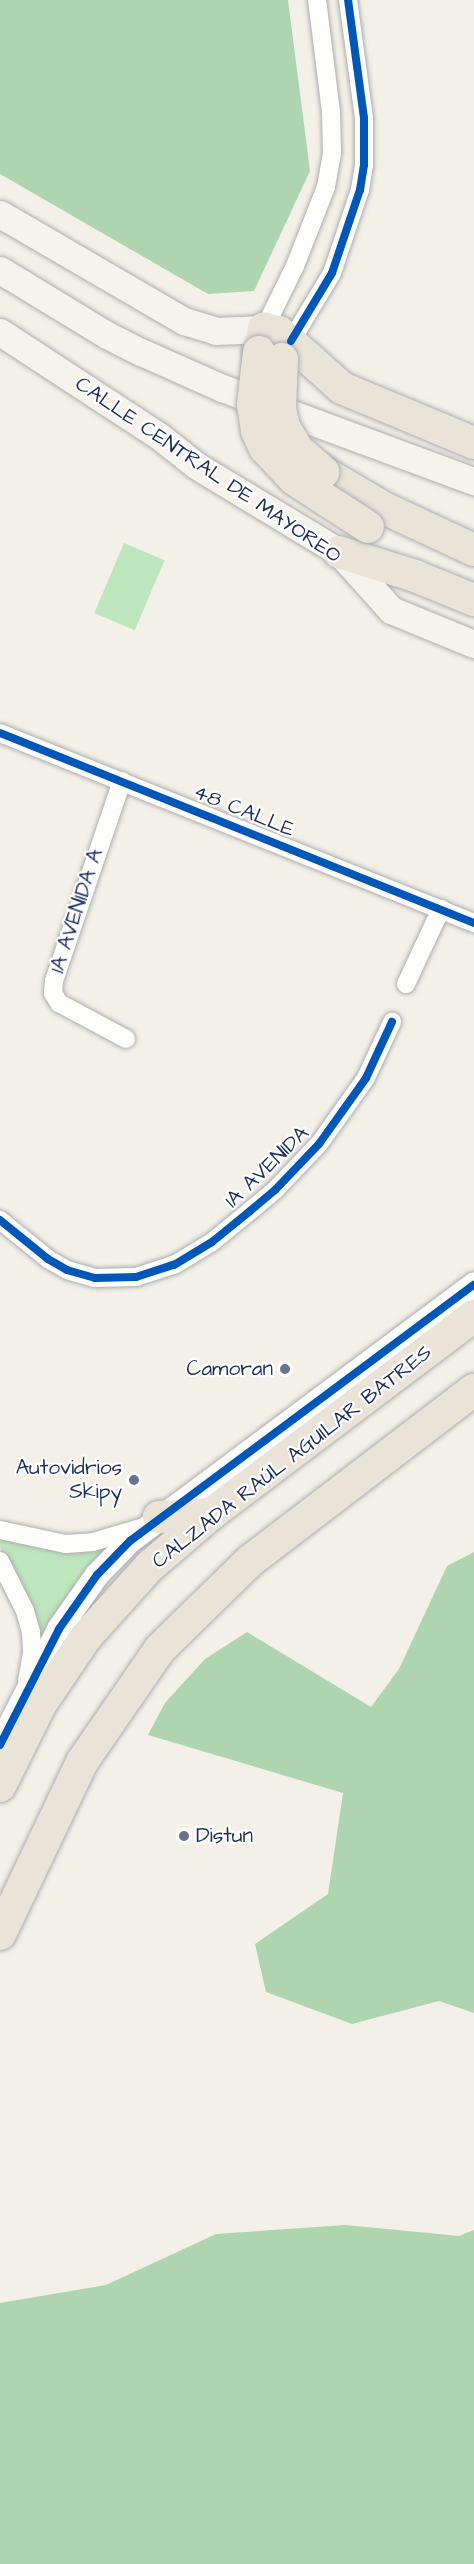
<!DOCTYPE html>
<meta charset="utf-8">
<style>
body{margin:0}
#map{position:relative;width:474px;height:2564px;overflow:hidden;background:#f3f0e8;font-family:"Architects Daughter",sans-serif}
div>[style]{position:absolute}
.green>*{inset:0;background:#bee6bd;transform-origin:0 0}
.forest>*{inset:0;background:#aed4b0}
.roads{filter:drop-shadow(0 0 2px #adaeaf) drop-shadow(0 0 2px #adaeaf)}
.minor>*{height:18px;margin:-9px;padding:0 9px;transform-origin:9px;border-radius:9px;background:#fdfdfc}
.tertiary>*{height:24px;margin:-12px;padding:0 12px;transform-origin:12px;border-radius:12px;background:#fdfdfc}
.secondary>*{height:27px;margin:-13.5px;padding:0 13.5px;transform-origin:13.5px;border-radius:13.5px;background:#f6f3ed}
.trunk>*{height:32px;margin:-16px;padding:0 16px;transform-origin:16px;border-radius:16px;background:#e9e3d8}
.bridges{filter:drop-shadow(0 0 2px #adaeaf) drop-shadow(0 0 2px #adaeaf)}
.trunk-bridge>*{height:32px;margin:-16px;padding:0 16px;transform-origin:16px;border-radius:16px;background:#e9e3d8}
.cycleway>*{height:8px;margin:-4px;padding:0 4px;transform-origin:4px;border-radius:4px;background:#0057b8}
.dots>*{width:16px;height:16px;translate:-50% -50%;box-sizing:border-box;border:3px solid #fff;border-radius:50%}
span{translate:-50% -50%;white-space:nowrap;text-align:center;line-height:1.15;-webkit-text-stroke:4.5px #fff;paint-order:stroke}
.street-label{font-size:21px;color:#1b2f5e}
.poi-label{font-size:21px;color:#1b2f5e}
.right{translate:-100% -50%;text-align:right}
.left{translate:0 -50%;text-align:left}
</style>
<div id="map">
<div class="green">
<i style="left:124px;top:543px;width:44px;height:76px;rotate:23deg"></i>
<i style="clip-path:polygon(0 1530px,117px 1541px,35px 1655px,0 1546px)"></i>
</div>
<div class="forest">
<i style="clip-path:polygon(0 0,288px 0,310px 171px,254px 291px,208px 294px,0 174px)"></i>
<i style="clip-path:polygon(474px 1552px,474px 2013px,439px 2001px,352px 2024px,266px 1992px,255px 1944px,328px 1894px,343px 1793px,148px 1735px,165px 1703px,205px 1659px,247px 1632px,371px 1707px,399px 1669px,447px 1566px)"></i>
<i style="clip-path:polygon(346px 2225px,459px 2236px,474px 2230px,474px 2564px,0 2564px,0 2303px,106px 2285px,216px 2234px)"></i>
</div>
<div class="roads">
<div class="minor">
<i style="left:264px;top:329px;width:70px;rotate:-63.8deg"></i>
<i style="left:295px;top:266px;width:85px;rotate:-68.6deg"></i>
<i style="left:326px;top:187px;width:35px;rotate:-80deg"></i>
<i style="left:332px;top:153px;width:41px;rotate:-91.4deg"></i>
<i style="left:331px;top:112px;width:113px;rotate:-97.1deg"></i>
<i style="left:291px;top:341px;width:79px;rotate:-58.9deg"></i>
<i style="left:332px;top:273px;width:88px;rotate:-71.4deg"></i>
<i style="left:360px;top:190px;width:25px;rotate:-81deg"></i>
<i style="left:364px;top:165px;width:47px;rotate:-90deg"></i>
<i style="left:364px;top:118px;width:119px;rotate:-97.7deg"></i>
<i style="left:0;top:733px;width:511px;rotate:21.84deg"></i>
<i style="left:122px;top:781px;width:211px;rotate:108.8deg"></i>
<i style="left:54px;top:981px;width:12px;rotate:95deg"></i>
<i style="left:53px;top:993px;width:12px;rotate:59deg"></i>
<i style="left:59px;top:1003px;width:76px;rotate:28.2deg"></i>
<i style="left:406px;top:984px;width:83px;rotate:-65deg"></i>
<i style="left:0;top:1220px;width:62px;rotate:39.1deg"></i>
<i style="left:48px;top:1259px;width:22px;rotate:30deg"></i>
<i style="left:67px;top:1270px;width:29px;rotate:16deg"></i>
<i style="left:95px;top:1278px;width:41px;rotate:-1.4deg"></i>
<i style="left:136px;top:1277px;width:40px;rotate:-18deg"></i>
<i style="left:174px;top:1265px;width:44px;rotate:-31.2deg"></i>
<i style="left:212px;top:1242px;width:49px;rotate:-39.2deg"></i>
<i style="left:250px;top:1211px;width:33px;rotate:-40deg"></i>
<i style="left:275px;top:1190px;width:64px;rotate:-46.3deg"></i>
<i style="left:319px;top:1144px;width:81px;rotate:-54.5deg"></i>
<i style="left:366px;top:1078px;width:62px;rotate:-65.1deg"></i>
<i style="left:0;top:1530px;width:67px;rotate:12deg"></i>
<i style="left:66px;top:1544px;width:27px;rotate:-4deg"></i>
<i style="left:93px;top:1542px;width:49px;rotate:-16.6deg"></i>
<i style="left:0;top:1561px;width:56px;rotate:63.4deg"></i>
<i style="left:25px;top:1611px;width:22px;rotate:74deg"></i>
<i style="left:31px;top:1632px;width:21px;rotate:87deg"></i>
<i style="left:32px;top:1653px;width:28px;rotate:100deg"></i>
</div>
<div class="tertiary">
<i style="left:0;top:1745px;width:130px;rotate:-63deg"></i>
<i style="left:59px;top:1629px;width:66px;rotate:-54.9deg"></i>
<i style="left:97px;top:1575px;width:47px;rotate:-45.9deg"></i>
<i style="left:130px;top:1541px;width:429px;rotate:-36.7deg"></i>
</div>
<div class="secondary">
<i style="left:0;top:214px;width:213px;rotate:30.2deg"></i>
<i style="left:184px;top:321px;width:34px;rotate:17deg"></i>
<i style="left:216px;top:331px;width:48px;rotate:-2.4deg"></i>
<i style="left:0;top:270px;width:125px;rotate:31.3deg"></i>
<i style="left:107px;top:335px;width:38px;rotate:27deg"></i>
<i style="left:141px;top:352px;width:89px;rotate:24deg"></i>
<i style="left:222px;top:388px;width:269px;rotate:20.3deg"></i>
<i style="left:0;top:332px;width:190px;rotate:33.2deg"></i>
<i style="left:159px;top:436px;width:48px;rotate:38.3deg"></i>
<i style="left:197px;top:466px;width:166px;rotate:31.2deg"></i>
<i style="left:339px;top:552px;width:78px;rotate:48.1deg"></i>
<i style="left:391px;top:610px;width:90px;rotate:22.3deg"></i>
</div>
<div class="trunk">
<i style="left:259px;top:352px;width:24px;rotate:-78deg"></i>
<i style="left:264px;top:329px;width:15px;rotate:11deg"></i>
<i style="left:279px;top:332px;width:84px;rotate:41.6deg"></i>
<i style="left:342px;top:388px;width:143px;rotate:22.6deg"></i>
<i style="left:323px;top:472px;width:73px;rotate:30.4deg"></i>
<i style="left:386px;top:509px;width:97px;rotate:25deg"></i>
<i style="left:339px;top:552px;width:80px;rotate:17.5deg"></i>
<i style="left:415px;top:576px;width:64px;rotate:22.1deg"></i>
<i style="left:159px;top:1517px;width:52px;rotate:-3.3deg"></i>
<i style="left:0;top:1786px;width:90px;rotate:-63.7deg"></i>
<i style="left:40px;top:1705px;width:82px;rotate:-55.9deg"></i>
<i style="left:86px;top:1637px;width:96px;rotate:-48deg"></i>
<i style="left:150px;top:1566px;width:80px;rotate:-40.4deg"></i>
<i style="left:211px;top:1514px;width:329px;rotate:-37deg"></i>
<i style="left:0;top:1934px;width:191px;rotate:-64.5deg"></i>
<i style="left:82px;top:1762px;width:137px;rotate:-55.4deg"></i>
<i style="left:160px;top:1649px;width:126px;rotate:-44.4deg"></i>
<i style="left:250px;top:1561px;width:282px;rotate:-37.4deg"></i>
</div>
</div>
<div class="bridges">
<div class="trunk-bridge">
<i style="left:259px;top:352px;width:53px;rotate:96.5deg"></i>
<i style="left:253px;top:405px;width:26px;rotate:81deg"></i>
<i style="left:257px;top:431px;width:19px;rotate:65deg"></i>
<i style="left:265px;top:448px;width:42px;rotate:46.9deg"></i>
<i style="left:294px;top:479px;width:88px;rotate:33deg"></i>
<i style="left:282px;top:359px;width:49px;rotate:92.3deg"></i>
<i style="left:280px;top:408px;width:19px;rotate:78deg"></i>
<i style="left:284px;top:427px;width:26px;rotate:59deg"></i>
<i style="left:297px;top:449px;width:35px;rotate:41deg"></i>
</div>
</div>
<div class="cycleway">
<i style="left:291px;top:341px;width:79px;rotate:-58.9deg"></i>
<i style="left:332px;top:273px;width:88px;rotate:-71.4deg"></i>
<i style="left:360px;top:190px;width:25px;rotate:-81deg"></i>
<i style="left:364px;top:165px;width:47px;rotate:-90deg"></i>
<i style="left:364px;top:118px;width:119px;rotate:-97.7deg"></i>
<i style="left:0;top:733px;width:511px;rotate:21.84deg"></i>
<i style="left:0;top:1220px;width:62px;rotate:39.1deg"></i>
<i style="left:48px;top:1259px;width:22px;rotate:30deg"></i>
<i style="left:67px;top:1270px;width:29px;rotate:16deg"></i>
<i style="left:95px;top:1278px;width:41px;rotate:-1.4deg"></i>
<i style="left:136px;top:1277px;width:40px;rotate:-18deg"></i>
<i style="left:174px;top:1265px;width:44px;rotate:-31.2deg"></i>
<i style="left:212px;top:1242px;width:49px;rotate:-39.2deg"></i>
<i style="left:250px;top:1211px;width:33px;rotate:-40deg"></i>
<i style="left:275px;top:1190px;width:64px;rotate:-46.3deg"></i>
<i style="left:319px;top:1144px;width:81px;rotate:-54.5deg"></i>
<i style="left:366px;top:1078px;width:62px;rotate:-65.1deg"></i>
<i style="left:0;top:1745px;width:130px;rotate:-63deg"></i>
<i style="left:59px;top:1629px;width:66px;rotate:-54.9deg"></i>
<i style="left:97px;top:1575px;width:47px;rotate:-45.9deg"></i>
<i style="left:130px;top:1541px;width:429px;rotate:-36.7deg"></i>
</div>
<div class="dots">
<i style="left:285px;top:1369px;background:#67738e"></i>
<i style="left:134px;top:1480px;background:#67738e"></i>
<i style="left:184px;top:1836px;background:#67738e"></i>
</div>
<div class="street-label">
<span style="left:208px;top:470px;rotate:34deg">CALLE CENTRAL DE MAYOREO</span>
<span style="left:244px;top:811px;rotate:22deg">48 CALLE</span>
<span style="left:77px;top:911px;rotate:-72deg">1A AVENIDA A</span>
<span style="left:267px;top:1167px;rotate:-44deg">1A AVENIDA</span>
<span style="left:292px;top:1457px;rotate:-38deg">CALZADA RAÚL AGUILAR BATRES</span>
</div>
<div class="poi-label">
<span class="right" style="left:273px;top:1369px">Camoran</span>
<span class="right" style="left:122px;top:1480px">Autovidrios<br>Skipy</span>
<span class="left" style="left:196px;top:1836px">Distun</span>
</div>
</div>
